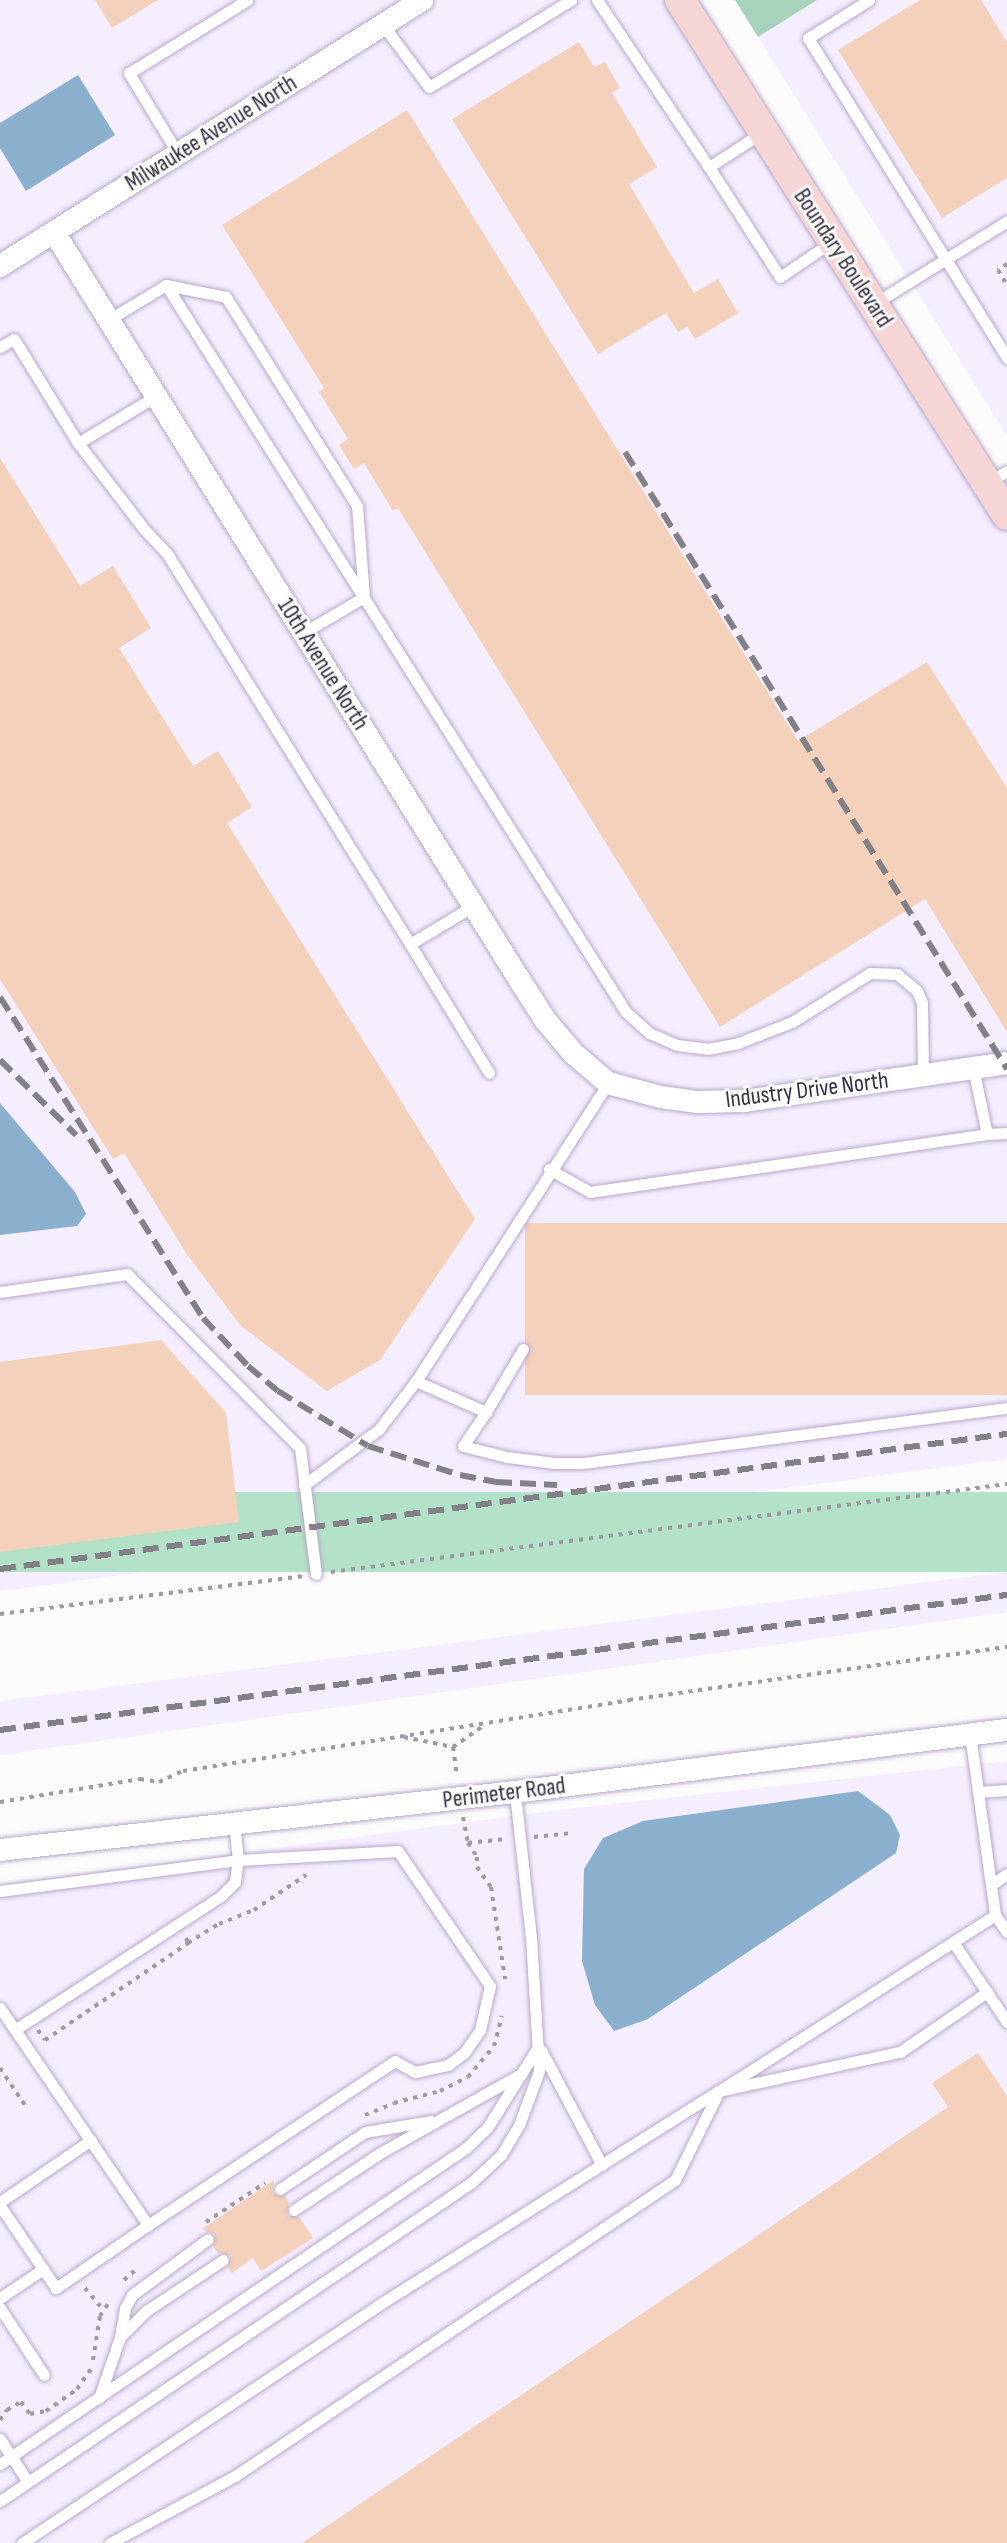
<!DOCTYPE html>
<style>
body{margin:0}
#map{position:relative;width:1007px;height:2543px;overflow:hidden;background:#fbfbfb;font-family:"Sofia Sans Condensed",sans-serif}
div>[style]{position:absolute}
.built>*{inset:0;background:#f5eeff}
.green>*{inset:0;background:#b4e2c8;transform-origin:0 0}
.forest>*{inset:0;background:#a6d3ba}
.water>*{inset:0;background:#8ab0ce}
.building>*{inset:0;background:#f3d1bb;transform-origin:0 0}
.path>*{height:4px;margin-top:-2px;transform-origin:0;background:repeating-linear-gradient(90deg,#9d9aa1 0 4px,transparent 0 10px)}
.roads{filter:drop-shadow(0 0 2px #b6a9ca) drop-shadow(0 0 2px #b6a9ca)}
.lane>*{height:11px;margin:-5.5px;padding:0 5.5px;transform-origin:5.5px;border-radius:5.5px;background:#fff}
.street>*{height:22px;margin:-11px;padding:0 11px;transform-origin:11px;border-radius:11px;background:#fff}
.secondary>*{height:30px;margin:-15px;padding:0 15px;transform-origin:15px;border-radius:15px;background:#f6d6d5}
.rail>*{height:6px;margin-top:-3px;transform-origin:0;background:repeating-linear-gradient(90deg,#838088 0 16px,transparent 0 24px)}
span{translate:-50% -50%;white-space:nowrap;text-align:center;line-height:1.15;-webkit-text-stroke:6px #fbfbfb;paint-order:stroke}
.street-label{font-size:24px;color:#36303e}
</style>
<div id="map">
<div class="built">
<i style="clip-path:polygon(0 0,678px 0,1007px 522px,1007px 1459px,0 1591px)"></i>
<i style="clip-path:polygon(817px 0,1007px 0,1007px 436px,758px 37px)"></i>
<i style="clip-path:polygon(1007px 1572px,1007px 1612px,0 1755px,0 1701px)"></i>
<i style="clip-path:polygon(1007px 1761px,1007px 2543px,0 2543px,0 1885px,559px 1810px)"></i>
</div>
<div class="green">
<i style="left:1007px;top:1492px;width:80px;height:1016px;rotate:90deg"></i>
</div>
<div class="forest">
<i style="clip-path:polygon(735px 0,817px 0,758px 37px)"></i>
</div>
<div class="water">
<i style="clip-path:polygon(78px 75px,115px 135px,26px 191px,0 148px,0 123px)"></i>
<i style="clip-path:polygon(0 1103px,75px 1192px,86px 1214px,77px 1226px,0 1235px)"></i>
<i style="clip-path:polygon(858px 1791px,890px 1815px,900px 1835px,896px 1853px,648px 2019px,614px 2031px,595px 2005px,582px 1961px,584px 1869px,603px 1838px,643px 1821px)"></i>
</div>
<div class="building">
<i style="clip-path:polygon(95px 0,158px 0,112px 28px)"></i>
<i style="clip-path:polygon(920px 0,981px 0,1007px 42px,1007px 178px,942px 218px,838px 50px)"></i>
<i style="clip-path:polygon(579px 42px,594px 67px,605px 62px,620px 88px,612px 93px,657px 167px,629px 184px,694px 293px,718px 279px,738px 313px,695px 339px,687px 327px,678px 332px,666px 313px,598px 354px,452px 119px)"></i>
<i style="clip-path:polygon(407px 110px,798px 741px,927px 662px,1007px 788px,1007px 1032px,925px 899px,720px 1027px,398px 508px,393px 511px,364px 463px,354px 469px,339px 445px,348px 439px,319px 392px,324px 388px,222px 225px)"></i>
<i style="clip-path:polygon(0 458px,80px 586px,113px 566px,151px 628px,119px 648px,193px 766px,218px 751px,252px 807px,227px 823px,475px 1219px,380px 1360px,327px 1391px,241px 1326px,186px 1253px,124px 1153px,113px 1159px,0 979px)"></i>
<i style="left:1007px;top:1223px;width:172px;height:482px;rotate:90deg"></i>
<i style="clip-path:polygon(161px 1340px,226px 1413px,239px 1522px,0 1552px,0 1362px)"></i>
<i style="clip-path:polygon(978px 2053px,1007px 2096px,1007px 2543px,302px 2543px,948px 2107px,932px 2083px)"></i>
<i style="clip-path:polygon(274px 2180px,273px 2193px,285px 2196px,289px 2203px,287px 2215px,299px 2217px,313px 2238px,261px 2271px,253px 2258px,232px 2273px,228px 2267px,230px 2255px,218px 2253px,213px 2246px,215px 2235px,202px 2229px)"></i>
</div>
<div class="path">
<i style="left:1007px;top:264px;width:11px;rotate:146deg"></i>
<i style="left:998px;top:270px;width:17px;rotate:59deg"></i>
<i style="left:331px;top:1572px;width:682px;rotate:-7.42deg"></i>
<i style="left:0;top:1614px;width:305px;rotate:-7.1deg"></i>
<i style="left:404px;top:1737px;width:50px;rotate:11.5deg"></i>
<i style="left:453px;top:1747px;width:37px;rotate:-35deg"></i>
<i style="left:453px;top:1747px;width:29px;rotate:82deg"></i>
<i style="left:0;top:1802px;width:142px;rotate:-9.3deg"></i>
<i style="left:140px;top:1779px;width:19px;rotate:9deg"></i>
<i style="left:159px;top:1782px;width:26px;rotate:-25deg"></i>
<i style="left:183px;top:1771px;width:452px;rotate:-9deg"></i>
<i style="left:629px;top:1700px;width:382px;rotate:-8deg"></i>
<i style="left:463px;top:1817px;width:26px;rotate:79deg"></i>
<i style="left:468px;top:1843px;width:17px;rotate:57deg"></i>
<i style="left:477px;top:1857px;width:10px;rotate:90deg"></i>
<i style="left:477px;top:1867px;width:24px;rotate:55deg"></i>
<i style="left:491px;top:1887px;width:93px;rotate:81.3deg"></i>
<i style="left:534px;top:1837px;width:37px;rotate:-6deg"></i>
<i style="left:468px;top:1843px;width:38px;rotate:-6deg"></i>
<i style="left:186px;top:1938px;width:5px;rotate:68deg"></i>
<i style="left:188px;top:1943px;width:36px;rotate:-32deg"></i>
<i style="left:219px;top:1924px;width:38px;rotate:-22deg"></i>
<i style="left:254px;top:1910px;width:63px;rotate:-33.9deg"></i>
<i style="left:38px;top:2030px;width:12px;rotate:55deg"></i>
<i style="left:45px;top:2040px;width:173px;rotate:-34.1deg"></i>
<i style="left:0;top:2068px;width:45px;rotate:56deg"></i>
<i style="left:365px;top:2115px;width:31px;rotate:-22deg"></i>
<i style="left:394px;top:2103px;width:48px;rotate:-14.6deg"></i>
<i style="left:440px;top:2091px;width:31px;rotate:-27deg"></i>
<i style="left:468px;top:2077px;width:40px;rotate:-50deg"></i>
<i style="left:494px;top:2046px;width:31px;rotate:-75deg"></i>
<i style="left:206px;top:2222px;width:71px;rotate:-33.5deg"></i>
<i style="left:124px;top:2280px;width:20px;rotate:-41deg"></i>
<i style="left:85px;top:2288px;width:30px;rotate:50deg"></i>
<i style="left:93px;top:2360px;width:45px;rotate:-81deg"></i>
<i style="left:100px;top:2316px;width:14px;rotate:-56deg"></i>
<i style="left:0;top:2420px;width:12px;rotate:-55deg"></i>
<i style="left:7px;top:2410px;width:16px;rotate:-30deg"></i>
<i style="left:21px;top:2402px;width:15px;rotate:53deg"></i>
<i style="left:30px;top:2414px;width:16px;rotate:-11deg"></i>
<i style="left:46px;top:2411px;width:38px;rotate:-35deg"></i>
<i style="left:77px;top:2389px;width:24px;rotate:-55deg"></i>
</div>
<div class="roads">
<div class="lane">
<i style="left:597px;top:0;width:201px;rotate:56.2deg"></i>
<i style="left:709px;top:167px;width:62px;rotate:-33.2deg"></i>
<i style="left:869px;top:0;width:72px;rotate:148.1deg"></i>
<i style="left:808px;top:38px;width:377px;rotate:58.1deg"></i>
<i style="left:383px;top:25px;width:77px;rotate:53.4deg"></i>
<i style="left:429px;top:87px;width:167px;rotate:-31.5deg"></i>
<i style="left:178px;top:154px;width:95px;rotate:-121.2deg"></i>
<i style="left:129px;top:73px;width:139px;rotate:-31.7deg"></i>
<i style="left:709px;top:167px;width:131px;rotate:57.2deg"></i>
<i style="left:780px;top:277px;width:64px;rotate:-34.2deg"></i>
<i style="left:166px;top:285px;width:61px;rotate:11.3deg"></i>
<i style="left:226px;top:297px;width:247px;rotate:57.9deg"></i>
<i style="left:357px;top:506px;width:91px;rotate:85.6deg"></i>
<i style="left:364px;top:597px;width:71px;rotate:149.5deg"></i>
<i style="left:875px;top:303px;width:155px;rotate:-31.8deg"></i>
<i style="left:108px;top:320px;width:68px;rotate:-31.1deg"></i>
<i style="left:166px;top:285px;width:860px;rotate:57.68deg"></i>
<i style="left:626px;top:1012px;width:31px;rotate:42deg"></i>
<i style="left:649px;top:1033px;width:30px;rotate:23deg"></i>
<i style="left:677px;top:1045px;width:31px;rotate:7deg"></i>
<i style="left:708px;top:1049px;width:31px;rotate:-11deg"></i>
<i style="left:738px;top:1043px;width:58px;rotate:-21.3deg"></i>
<i style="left:792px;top:1022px;width:92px;rotate:-32.1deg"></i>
<i style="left:870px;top:973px;width:27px;rotate:2deg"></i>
<i style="left:897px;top:974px;width:26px;rotate:40deg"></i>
<i style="left:917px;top:991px;width:13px;rotate:67deg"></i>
<i style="left:922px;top:1003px;width:72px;rotate:89.2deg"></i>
<i style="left:0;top:347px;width:16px;rotate:-30deg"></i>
<i style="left:14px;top:339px;width:122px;rotate:58.4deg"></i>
<i style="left:78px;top:443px;width:108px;rotate:52.5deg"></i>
<i style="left:144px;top:529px;width:35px;rotate:47deg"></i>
<i style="left:168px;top:555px;width:458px;rotate:58.1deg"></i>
<i style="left:78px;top:443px;width:91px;rotate:-31.1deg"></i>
<i style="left:987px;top:483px;width:23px;rotate:-31deg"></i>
<i style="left:473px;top:906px;width:74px;rotate:148.9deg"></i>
<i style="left:410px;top:944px;width:151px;rotate:58.5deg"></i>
<i style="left:987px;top:1134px;width:20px;rotate:-3deg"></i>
<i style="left:549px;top:1169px;width:47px;rotate:29.3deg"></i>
<i style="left:590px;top:1192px;width:401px;rotate:-8.3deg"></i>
<i style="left:987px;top:1134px;width:67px;rotate:-102deg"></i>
<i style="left:0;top:1292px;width:128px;rotate:-8.1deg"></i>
<i style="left:127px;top:1274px;width:245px;rotate:45.2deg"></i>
<i style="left:300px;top:1448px;width:127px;rotate:82.8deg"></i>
<i style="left:416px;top:1381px;width:77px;rotate:23.9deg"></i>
<i style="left:486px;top:1412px;width:73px;rotate:-59.6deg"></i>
<i style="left:486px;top:1412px;width:41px;rotate:124.1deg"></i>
<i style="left:463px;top:1446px;width:45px;rotate:14deg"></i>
<i style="left:507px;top:1457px;width:48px;rotate:7.1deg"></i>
<i style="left:555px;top:1463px;width:28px"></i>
<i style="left:583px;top:1463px;width:428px;rotate:-7.4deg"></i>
<i style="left:304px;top:1485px;width:94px;rotate:-36.7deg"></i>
<i style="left:379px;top:1429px;width:61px;rotate:-52.4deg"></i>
<i style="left:416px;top:1381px;width:354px;rotate:-57.2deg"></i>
<i style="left:970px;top:1734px;width:183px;rotate:82.1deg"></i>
<i style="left:995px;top:1915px;width:21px;rotate:55deg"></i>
<i style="left:978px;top:1792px;width:29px;rotate:-4deg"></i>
<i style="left:991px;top:1885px;width:19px;rotate:-35deg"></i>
<i style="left:0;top:1891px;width:240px;rotate:-7.4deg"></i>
<i style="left:238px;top:1860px;width:22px;rotate:98deg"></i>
<i style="left:235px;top:1882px;width:20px;rotate:135deg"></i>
<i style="left:221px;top:1896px;width:246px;rotate:147deg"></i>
<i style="left:953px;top:1942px;width:97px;rotate:56deg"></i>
<i style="left:0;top:2008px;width:263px;rotate:55.7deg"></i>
<i style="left:148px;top:2225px;width:112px;rotate:145.6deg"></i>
<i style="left:56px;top:2288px;width:99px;rotate:-124.3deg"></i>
<i style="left:541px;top:2050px;width:130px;rotate:62.1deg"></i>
<i style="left:280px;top:2189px;width:102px;rotate:-33.8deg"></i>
<i style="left:365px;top:2132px;width:67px;rotate:-9.5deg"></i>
<i style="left:0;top:2202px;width:110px;rotate:-34.3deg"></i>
<i style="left:294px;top:2210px;width:103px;rotate:-33.5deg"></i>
<i style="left:380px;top:2153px;width:162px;rotate:-29.3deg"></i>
<i style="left:148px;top:2225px;width:296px;rotate:-33.6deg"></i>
<i style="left:395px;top:2061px;width:23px;rotate:29deg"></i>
<i style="left:415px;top:2072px;width:34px;rotate:-12deg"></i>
<i style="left:448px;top:2065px;width:20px;rotate:-37deg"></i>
<i style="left:464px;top:2053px;width:28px;rotate:-55deg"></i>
<i style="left:480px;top:2030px;width:45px;rotate:-77.2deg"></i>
<i style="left:490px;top:1986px;width:163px;rotate:-124.3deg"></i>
<i style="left:398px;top:1851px;width:160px;rotate:176.8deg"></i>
<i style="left:238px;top:1860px;width:36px;rotate:-96deg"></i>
<i style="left:0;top:2298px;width:52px;rotate:-34deg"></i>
<i style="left:0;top:2308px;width:80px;rotate:56.7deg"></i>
<i style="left:120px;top:2337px;width:29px;rotate:-80deg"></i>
<i style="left:125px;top:2308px;width:15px;rotate:-62deg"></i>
<i style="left:132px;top:2295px;width:94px;rotate:-36.4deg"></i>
<i style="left:99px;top:2398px;width:65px;rotate:-71deg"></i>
<i style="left:120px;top:2337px;width:37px;rotate:-45deg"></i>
<i style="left:146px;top:2311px;width:92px;rotate:-33.5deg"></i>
<i style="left:0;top:2439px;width:51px;rotate:56.9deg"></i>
<i style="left:0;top:2464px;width:563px;rotate:-34.14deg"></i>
<i style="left:466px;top:2148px;width:29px;rotate:-44deg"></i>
<i style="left:487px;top:2128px;width:96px;rotate:-57.8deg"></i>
<i style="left:0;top:2501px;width:570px;rotate:-34.05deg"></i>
<i style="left:472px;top:2182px;width:40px;rotate:-43deg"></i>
<i style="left:501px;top:2155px;width:35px;rotate:-59deg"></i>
<i style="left:519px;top:2125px;width:58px;rotate:-69.7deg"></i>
<i style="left:539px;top:2071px;width:133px;rotate:-93.4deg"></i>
<i style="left:531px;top:1938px;width:147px;rotate:-96.3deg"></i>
<i style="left:22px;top:2543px;width:427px;rotate:-33.7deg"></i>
<i style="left:377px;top:2306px;width:404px;rotate:-32.2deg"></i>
<i style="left:719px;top:2091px;width:185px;rotate:-12.2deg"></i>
<i style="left:900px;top:2052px;width:106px;rotate:-34.6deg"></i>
<i style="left:110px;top:2543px;width:142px;rotate:-28.2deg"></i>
<i style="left:235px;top:2476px;width:530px;rotate:-33.93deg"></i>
<i style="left:675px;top:2180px;width:99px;rotate:-63.7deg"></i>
<i style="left:719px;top:2091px;width:327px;rotate:-32.5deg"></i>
</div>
<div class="street">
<i style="left:54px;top:232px;width:880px;rotate:58.1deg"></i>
<i style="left:519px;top:979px;width:50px;rotate:57.3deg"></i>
<i style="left:546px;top:1021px;width:43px;rotate:49.7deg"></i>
<i style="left:574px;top:1054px;width:45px;rotate:40.5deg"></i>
<i style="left:608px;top:1083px;width:55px;rotate:14.8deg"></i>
<i style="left:661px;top:1097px;width:37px;rotate:8deg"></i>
<i style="left:698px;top:1102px;width:46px;rotate:-1.2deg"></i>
<i style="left:744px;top:1101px;width:266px;rotate:-8.2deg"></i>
<i style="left:0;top:266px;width:499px;rotate:-32.2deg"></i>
<i style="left:0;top:1850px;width:518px;rotate:-6.43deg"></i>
<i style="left:515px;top:1792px;width:496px;rotate:-7.2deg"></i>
</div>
<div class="secondary">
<i style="left:680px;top:0;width:610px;rotate:57.59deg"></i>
</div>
</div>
<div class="rail">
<i style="left:625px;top:452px;width:726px;rotate:58.24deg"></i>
<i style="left:0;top:997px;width:380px;rotate:57.7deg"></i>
<i style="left:203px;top:1318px;width:66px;rotate:46.8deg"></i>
<i style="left:248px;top:1366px;width:39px;rotate:40deg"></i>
<i style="left:278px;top:1391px;width:105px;rotate:31.4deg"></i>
<i style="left:368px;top:1446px;width:96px;rotate:17.5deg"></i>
<i style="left:460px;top:1475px;width:37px;rotate:11deg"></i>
<i style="left:496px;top:1482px;width:61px;rotate:2.8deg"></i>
<i style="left:0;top:1060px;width:107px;rotate:44.6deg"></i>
<i style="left:0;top:1569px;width:1016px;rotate:-7.64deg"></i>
<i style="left:0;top:1730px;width:1016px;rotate:-7.64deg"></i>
</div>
<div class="street-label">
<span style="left:211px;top:133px;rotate:-32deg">Milwaukee Avenue North</span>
<span style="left:843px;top:258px;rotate:57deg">Boundary Boulevard</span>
<span style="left:323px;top:664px;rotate:58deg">10th Avenue North</span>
<span style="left:807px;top:1090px;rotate:-7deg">Industry Drive North</span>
<span style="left:504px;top:1793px;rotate:-7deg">Perimeter Road</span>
</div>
</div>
